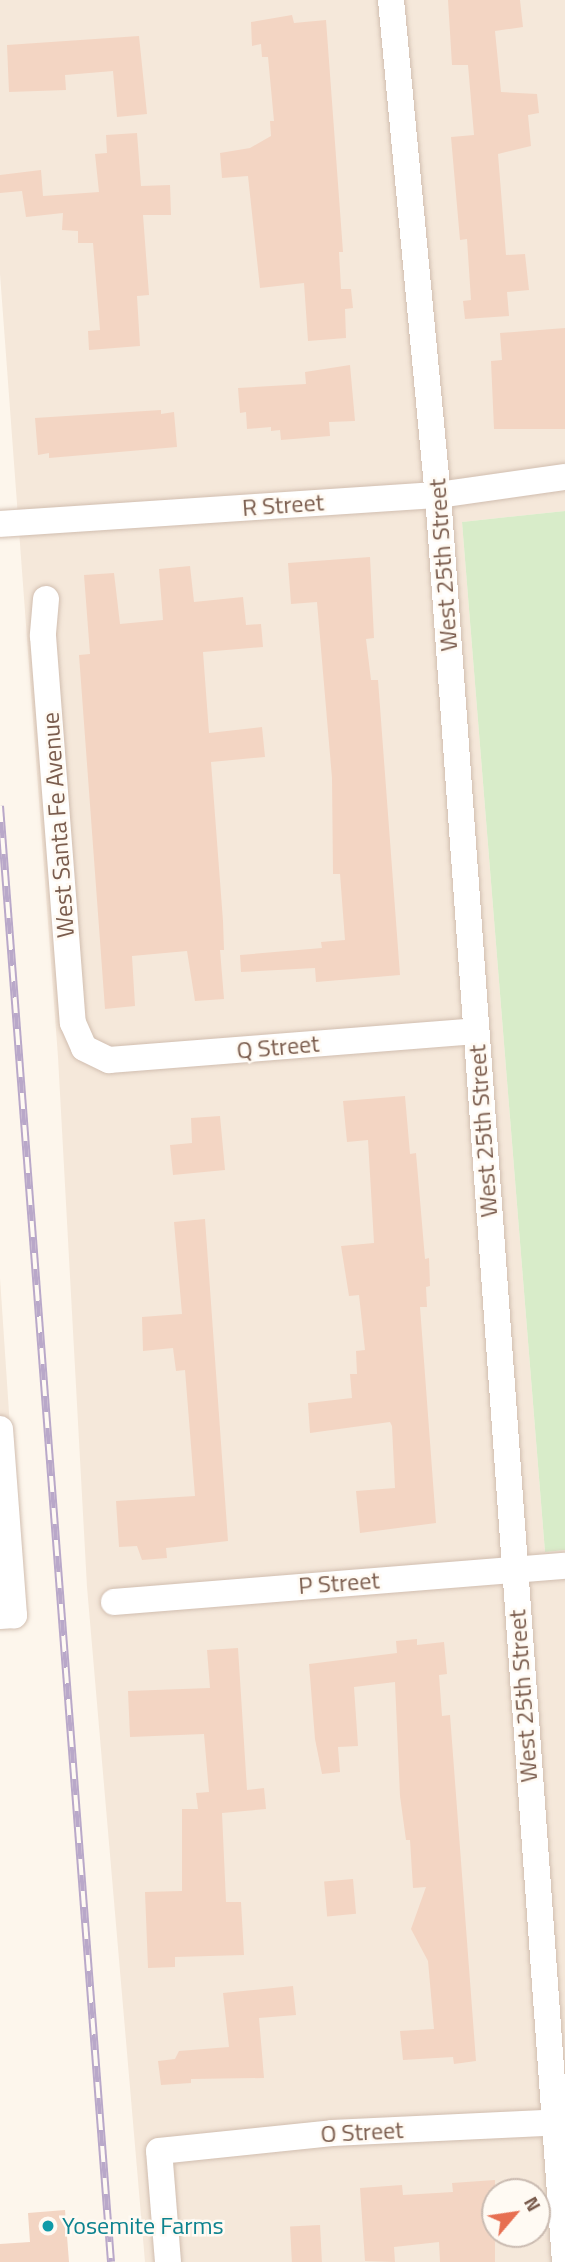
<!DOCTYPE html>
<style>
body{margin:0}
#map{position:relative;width:565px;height:2262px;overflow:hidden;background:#fdf6ec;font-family:"Titillium Web",sans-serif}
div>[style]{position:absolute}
.residential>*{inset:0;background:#f5e8da}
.green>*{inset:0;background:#d8ecc9}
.building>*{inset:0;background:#f3d5c3;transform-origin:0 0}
.roads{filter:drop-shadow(0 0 2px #d1beb0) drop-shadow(0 0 2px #d1beb0)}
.minor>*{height:26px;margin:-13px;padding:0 13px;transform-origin:13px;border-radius:13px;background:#fff}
.rail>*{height:8px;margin-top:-4px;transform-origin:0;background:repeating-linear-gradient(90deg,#fffaf3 0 16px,#b9a8c9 0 32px);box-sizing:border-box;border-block:2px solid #b9a8c9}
.dots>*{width:19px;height:19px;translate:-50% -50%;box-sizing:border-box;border:4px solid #fffaf3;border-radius:50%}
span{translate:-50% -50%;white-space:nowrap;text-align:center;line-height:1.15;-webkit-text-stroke:5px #fffaf3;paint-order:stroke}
.street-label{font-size:24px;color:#7a5c4d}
.culture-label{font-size:24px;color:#0d838f}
.left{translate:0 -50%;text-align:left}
.north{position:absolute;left:481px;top:2178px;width:70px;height:70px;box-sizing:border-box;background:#fffaf3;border:2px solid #cabbb1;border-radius:50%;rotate:61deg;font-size:19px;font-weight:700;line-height:28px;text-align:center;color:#7a5c4d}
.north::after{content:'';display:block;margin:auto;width:24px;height:32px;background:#e76f51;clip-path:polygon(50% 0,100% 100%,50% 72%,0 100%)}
</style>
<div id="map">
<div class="residential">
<i style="clip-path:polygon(evenodd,0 0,565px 0,565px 511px,462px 522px,545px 1552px,565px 1550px,565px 2262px,145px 2262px,87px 1587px,58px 1057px,0 274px,0 0,495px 2192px,537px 2192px,537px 2234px,495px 2234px,495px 2192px)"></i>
<i style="clip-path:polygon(0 1278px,22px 1607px,0 1610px)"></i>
</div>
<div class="green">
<i style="clip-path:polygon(565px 511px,565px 1550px,545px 1552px,462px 522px)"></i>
</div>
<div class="building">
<i style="clip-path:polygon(448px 0,520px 0,523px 27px,495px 31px,501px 92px,537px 94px,539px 113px,528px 115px,531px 146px,498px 154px,506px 255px,525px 254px,529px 290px,507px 292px,509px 316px,465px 319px,463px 301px,471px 300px,467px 239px,460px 240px,451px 137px,474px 135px,468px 65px,452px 65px)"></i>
<i style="clip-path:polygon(292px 15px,294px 23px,326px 20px,343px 252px,339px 252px,341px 289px,351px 289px,353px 308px,345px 309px,346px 338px,308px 341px,304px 283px,260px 288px,248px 176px,222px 178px,220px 153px,250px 148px,271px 136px,270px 121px,274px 121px,268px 57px,262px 57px,261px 44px,252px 46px,251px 22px)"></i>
<i style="clip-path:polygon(139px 36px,147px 114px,117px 117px,113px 71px,65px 75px,66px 90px,9px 92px,7px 45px)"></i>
<i style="clip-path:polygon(137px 133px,141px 186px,170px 185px,171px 215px,143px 215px,149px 295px,137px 296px,140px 346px,89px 350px,88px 331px,100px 330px,93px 243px,78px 243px,78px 231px,62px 230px,63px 213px,26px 217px,22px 191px,0 193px,0 175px,41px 170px,43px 196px,99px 192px,95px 154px,107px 153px,106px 135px)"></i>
<i style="clip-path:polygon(565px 328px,565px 429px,494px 429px,491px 361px,502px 360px,500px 333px)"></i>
<i style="clip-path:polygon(350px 365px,355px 421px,329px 422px,330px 436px,281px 440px,280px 430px,271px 431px,271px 427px,247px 429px,246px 412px,240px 413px,238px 388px,306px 384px,305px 372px)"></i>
<i style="clip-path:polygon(161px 410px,161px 414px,174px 412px,177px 447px,49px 458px,49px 453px,38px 455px,35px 418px)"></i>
<i style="clip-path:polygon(370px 557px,374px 638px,366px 639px,371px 680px,378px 680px,400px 975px,316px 982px,315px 968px,241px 972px,240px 955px,322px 948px,321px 942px,345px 940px,340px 874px,333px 874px,332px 778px,317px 602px,291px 604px,288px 563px)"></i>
<i style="clip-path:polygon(190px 566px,194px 602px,243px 597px,246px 625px,261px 624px,263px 647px,203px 652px,209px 733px,262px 727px,265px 757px,211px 762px,223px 921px,224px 950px,220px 950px,224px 999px,195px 1001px,187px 951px,132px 956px,135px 1006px,105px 1009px,79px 655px,90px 654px,84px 575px,114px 573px,120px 624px,163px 620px,159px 569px)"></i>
<i style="clip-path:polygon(405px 1096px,410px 1154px,416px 1153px,425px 1259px,429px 1258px,430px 1286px,426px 1287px,427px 1307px,420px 1307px,436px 1523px,360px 1533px,356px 1491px,395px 1488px,392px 1426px,390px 1422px,310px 1433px,308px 1403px,352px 1398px,350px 1374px,357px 1374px,356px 1351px,365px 1350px,359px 1295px,349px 1296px,341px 1246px,374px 1243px,368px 1140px,347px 1142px,343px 1101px)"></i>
<i style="clip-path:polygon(220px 1116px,225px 1170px,173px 1175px,170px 1145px,192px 1143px,191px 1118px)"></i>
<i style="clip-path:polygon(205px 1219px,228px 1541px,166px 1548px,167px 1558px,142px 1560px,137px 1546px,119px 1547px,116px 1501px,195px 1496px,185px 1370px,176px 1371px,173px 1348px,143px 1351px,142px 1317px,182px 1314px,174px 1222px)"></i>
<i style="clip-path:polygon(417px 1639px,417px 1645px,444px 1642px,447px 1674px,439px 1675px,442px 1716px,450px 1715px,476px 2061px,454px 2064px,453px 2057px,403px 2060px,400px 2031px,434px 2029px,428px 1961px,411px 1929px,426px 1887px,413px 1888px,410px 1840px,406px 1840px,400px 1796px,395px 1682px,354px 1687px,358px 1746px,338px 1747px,340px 1772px,322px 1774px,315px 1739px,309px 1664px,397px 1653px,396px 1641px)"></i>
<i style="clip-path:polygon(238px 1648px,247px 1790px,264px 1788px,266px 1809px,222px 1813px,226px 1902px,241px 1902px,244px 1955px,175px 1957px,175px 1967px,148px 1968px,145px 1892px,182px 1891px,182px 1809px,198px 1809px,196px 1793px,209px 1792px,204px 1734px,130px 1737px,128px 1691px,210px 1688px,207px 1650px)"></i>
<i style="left:353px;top:1879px;width:35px;height:29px;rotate:85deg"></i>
<i style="clip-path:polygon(293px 1986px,296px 2015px,259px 2018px,264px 2078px,191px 2079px,191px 2083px,161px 2085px,158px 2061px,175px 2059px,179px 2051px,229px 2047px,223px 1993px)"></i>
<i style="clip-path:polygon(495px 2180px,495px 2262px,440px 2262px,439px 2242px,394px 2247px,395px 2262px,365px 2261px,360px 2188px,402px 2185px,403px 2195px,453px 2192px,452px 2183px)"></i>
<i style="clip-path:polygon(65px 2210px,69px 2262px,0 2262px,0 2244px,30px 2242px,28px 2213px)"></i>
<i style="left:320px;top:2225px;width:37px;height:30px;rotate:87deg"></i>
</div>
<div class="roads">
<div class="minor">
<i style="left:391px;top:0;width:497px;rotate:84.6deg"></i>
<i style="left:438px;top:495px;width:1772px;rotate:85.89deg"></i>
<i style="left:0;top:524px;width:439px;rotate:-3.8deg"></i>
<i style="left:438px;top:495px;width:128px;rotate:-8.1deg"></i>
<i style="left:46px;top:599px;width:37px;rotate:95deg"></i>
<i style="left:43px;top:636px;width:388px;rotate:85.6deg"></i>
<i style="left:73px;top:1023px;width:27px;rotate:66deg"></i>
<i style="left:84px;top:1048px;width:28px;rotate:26deg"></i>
<i style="left:109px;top:1060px;width:368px;rotate:-4.5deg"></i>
<i style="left:0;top:1429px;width:187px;rotate:85.7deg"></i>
<i style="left:14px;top:1615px;width:14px;rotate:176deg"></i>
<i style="left:114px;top:1602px;width:452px;rotate:-4.6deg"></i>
<i style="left:168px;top:2262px;width:111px;rotate:-94.6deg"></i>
<i style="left:159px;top:2151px;width:174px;rotate:-5.9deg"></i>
<i style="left:332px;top:2133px;width:233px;rotate:-2.7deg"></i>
</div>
</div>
<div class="rail">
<i style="left:0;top:806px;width:1460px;rotate:85.64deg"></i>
</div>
<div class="dots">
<i style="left:48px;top:2226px;background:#0f9aa8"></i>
</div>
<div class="street-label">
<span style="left:283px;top:505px;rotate:-4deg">R Street</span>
<span style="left:443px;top:565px;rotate:-94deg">West 25th Street</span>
<span style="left:58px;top:825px;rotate:-94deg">West Santa Fe Avenue</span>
<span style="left:278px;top:1047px;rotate:-5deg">Q Street</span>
<span style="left:483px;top:1131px;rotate:-94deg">West 25th Street</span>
<span style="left:339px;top:1583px;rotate:-4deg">P Street</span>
<span style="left:523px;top:1696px;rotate:-94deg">West 25th Street</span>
<span style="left:362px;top:2132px;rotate:-3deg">O Street</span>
</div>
<div class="culture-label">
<span class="left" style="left:62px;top:2226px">Yosemite Farms</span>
</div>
<div class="north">N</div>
</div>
